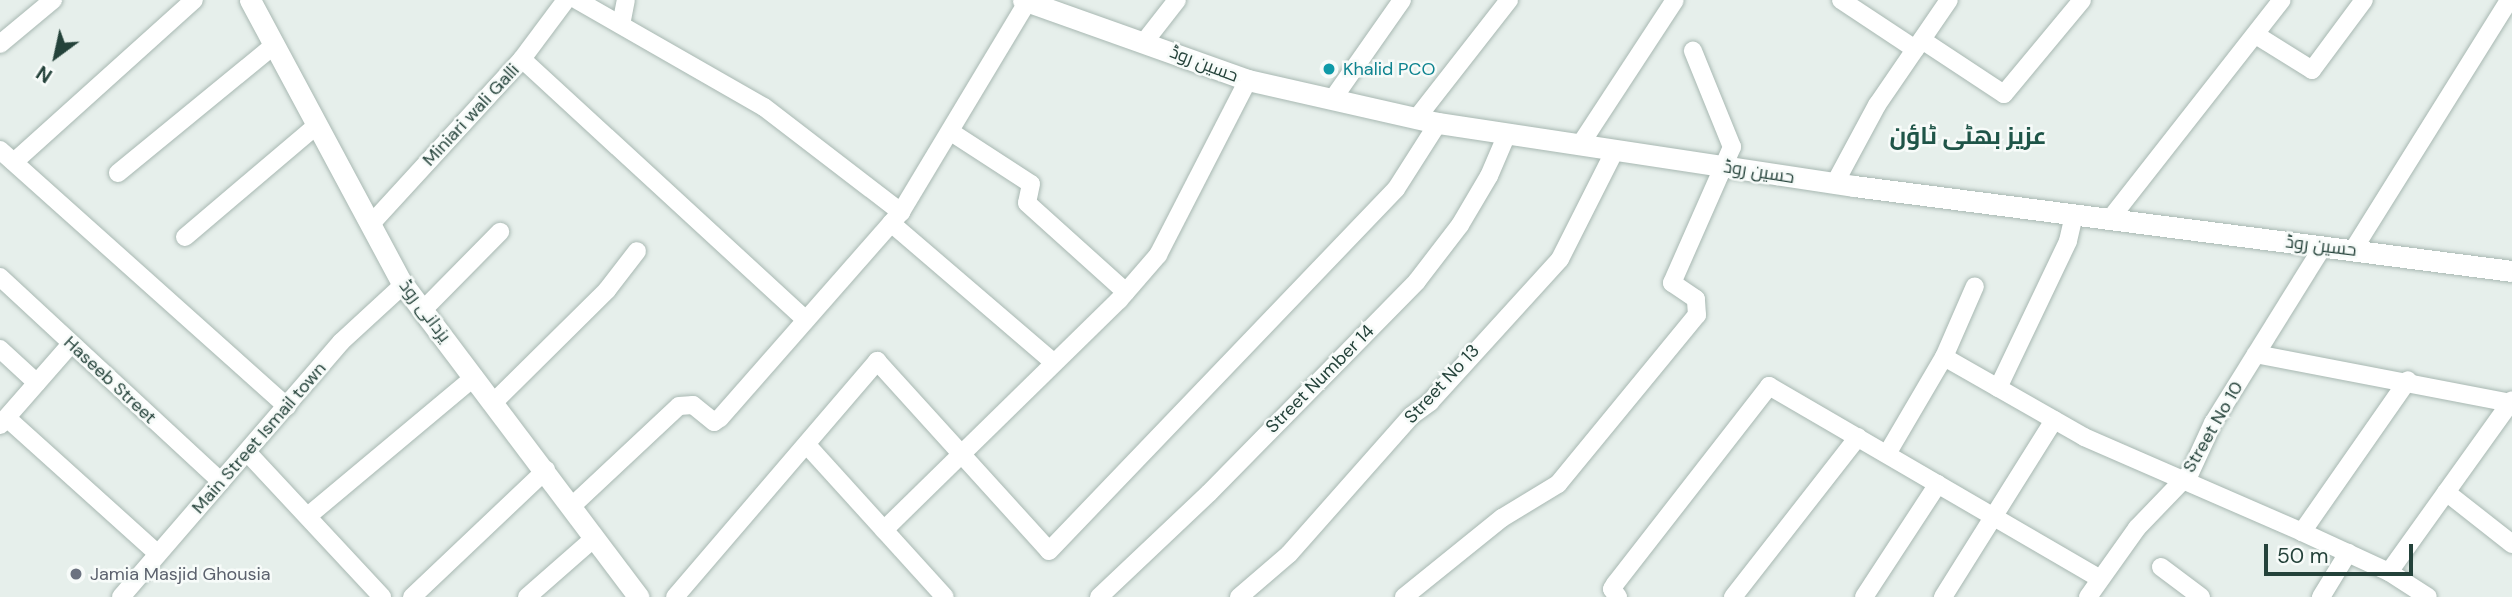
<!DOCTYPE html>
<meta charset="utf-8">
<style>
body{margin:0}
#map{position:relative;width:2512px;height:597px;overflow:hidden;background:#e6efeb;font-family:"DM Sans",Cairo,sans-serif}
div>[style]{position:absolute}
.roads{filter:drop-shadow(0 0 2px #a8b8b2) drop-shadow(0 0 2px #a8b8b2)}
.minor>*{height:18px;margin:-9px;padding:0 9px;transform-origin:9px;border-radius:9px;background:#fff}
.tertiary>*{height:21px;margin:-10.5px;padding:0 10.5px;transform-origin:10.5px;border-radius:10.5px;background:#fff}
.dots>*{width:19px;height:19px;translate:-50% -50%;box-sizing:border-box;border:4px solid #f7fbf9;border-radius:50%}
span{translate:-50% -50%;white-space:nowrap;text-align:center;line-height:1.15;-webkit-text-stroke:5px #f7fbf9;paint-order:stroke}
.street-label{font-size:18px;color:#24423a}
.culture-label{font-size:18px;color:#0d838f}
.left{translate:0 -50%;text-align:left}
.worship-label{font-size:18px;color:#5b616d}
.district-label{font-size:24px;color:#1f5548;font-weight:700}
.north{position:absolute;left:21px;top:21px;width:70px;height:70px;-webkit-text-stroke:5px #f7fbf9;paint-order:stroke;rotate:213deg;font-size:19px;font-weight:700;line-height:28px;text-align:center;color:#24423a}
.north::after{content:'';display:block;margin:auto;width:24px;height:32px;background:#24423a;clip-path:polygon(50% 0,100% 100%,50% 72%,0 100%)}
.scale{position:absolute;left:2264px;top:544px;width:149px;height:32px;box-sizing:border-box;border:4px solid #24423a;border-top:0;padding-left:9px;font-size:21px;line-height:24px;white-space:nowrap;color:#24423a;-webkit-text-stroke:5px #f7fbf9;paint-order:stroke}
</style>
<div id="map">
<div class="roads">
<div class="minor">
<i style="left:577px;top:0;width:215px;rotate:29.8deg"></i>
<i style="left:764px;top:107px;width:173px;rotate:37.5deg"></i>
<i style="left:1841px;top:0;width:89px;rotate:33.5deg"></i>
<i style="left:621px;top:25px;width:25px;rotate:-79deg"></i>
<i style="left:2256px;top:35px;width:66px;rotate:32deg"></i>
<i style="left:2312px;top:70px;width:87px;rotate:-53.4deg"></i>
<i style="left:1922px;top:40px;width:98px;rotate:33.4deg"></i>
<i style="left:2004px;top:94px;width:122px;rotate:-50.3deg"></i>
<i style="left:1145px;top:41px;width:52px;rotate:-52deg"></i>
<i style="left:0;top:44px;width:69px;rotate:-39.7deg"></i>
<i style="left:522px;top:59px;width:384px;rotate:42.6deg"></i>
<i style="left:1332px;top:100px;width:122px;rotate:-55deg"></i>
<i style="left:1416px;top:119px;width:151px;rotate:-52deg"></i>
<i style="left:951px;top:132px;width:95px;rotate:33deg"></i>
<i style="left:1031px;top:184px;width:19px;rotate:102deg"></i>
<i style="left:1027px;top:203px;width:133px;rotate:42deg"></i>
<i style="left:1580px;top:145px;width:173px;rotate:-56.8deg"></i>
<i style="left:0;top:150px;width:385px;rotate:41.8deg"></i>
<i style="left:14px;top:162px;width:242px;rotate:-42deg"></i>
<i style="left:118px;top:173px;width:200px;rotate:-39.3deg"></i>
<i style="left:1835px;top:183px;width:89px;rotate:-61.7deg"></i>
<i style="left:1877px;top:105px;width:127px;rotate:-55.6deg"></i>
<i style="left:2110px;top:219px;width:278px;rotate:-51.9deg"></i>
<i style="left:891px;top:223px;width:212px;rotate:40.6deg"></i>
<i style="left:370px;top:225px;width:225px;rotate:-47.5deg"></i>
<i style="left:522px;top:59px;width:74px;rotate:-53.3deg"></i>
<i style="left:185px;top:237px;width:172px;rotate:-40.3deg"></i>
<i style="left:2353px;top:250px;width:295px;rotate:-58deg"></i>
<i style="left:0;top:277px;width:301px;rotate:42.8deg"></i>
<i style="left:423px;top:310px;width:110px;rotate:-45.4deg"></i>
<i style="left:0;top:349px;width:50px;rotate:42.6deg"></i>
<i style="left:2256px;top:354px;width:259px;rotate:10.9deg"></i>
<i style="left:1944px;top:357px;width:77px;rotate:-66.4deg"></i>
<i style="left:1998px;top:388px;width:163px;rotate:-64.5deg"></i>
<i style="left:2068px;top:241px;width:28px;rotate:-77deg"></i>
<i style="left:495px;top:401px;width:158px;rotate:-44.7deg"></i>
<i style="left:607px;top:290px;width:49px;rotate:-52.4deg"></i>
<i style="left:7px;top:418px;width:203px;rotate:42deg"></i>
<i style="left:0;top:425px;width:108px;rotate:-48.8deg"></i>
<i style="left:807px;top:445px;width:205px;rotate:47.8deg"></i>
<i style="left:247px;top:452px;width:198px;rotate:47deg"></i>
<i style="left:1887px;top:454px;width:113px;rotate:-59.6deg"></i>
<i style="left:1944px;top:357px;width:161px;rotate:29.7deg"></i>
<i style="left:2084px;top:437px;width:238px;rotate:23.5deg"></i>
<i style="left:2302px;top:532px;width:185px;rotate:-55.1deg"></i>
<i style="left:2446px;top:492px;width:84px;rotate:38.2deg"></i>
<i style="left:572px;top:506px;width:146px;rotate:-43.1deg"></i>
<i style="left:679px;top:406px;width:14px;rotate:-4deg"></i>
<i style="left:693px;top:405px;width:27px;rotate:39deg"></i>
<i style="left:714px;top:422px;width:7px;rotate:-34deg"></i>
<i style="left:720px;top:418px;width:274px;rotate:-48.7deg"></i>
<i style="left:901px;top:212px;width:245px;rotate:-59deg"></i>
<i style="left:308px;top:516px;width:217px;rotate:-39.9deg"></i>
<i style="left:884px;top:530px;width:329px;rotate:-44.4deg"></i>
<i style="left:1119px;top:300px;width:60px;rotate:-49.1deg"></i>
<i style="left:1158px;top:255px;width:197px;rotate:-62.8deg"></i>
<i style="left:2302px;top:532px;width:96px;rotate:24.7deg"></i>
<i style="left:2389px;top:572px;width:211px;rotate:-54.4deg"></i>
<i style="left:2161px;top:567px;width:50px;rotate:36.9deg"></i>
<i style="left:2389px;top:572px;width:46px;rotate:32.7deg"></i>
<i style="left:121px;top:597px;width:337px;rotate:-49.2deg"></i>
<i style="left:341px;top:342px;width:84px;rotate:-42.6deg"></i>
<i style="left:412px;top:597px;width:185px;rotate:-43.5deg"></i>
<i style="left:527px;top:597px;width:86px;rotate:-41.2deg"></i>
<i style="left:675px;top:597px;width:311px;rotate:-49.4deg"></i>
<i style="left:877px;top:361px;width:256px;rotate:47.8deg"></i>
<i style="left:1049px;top:551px;width:501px;rotate:-46.21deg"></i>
<i style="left:1396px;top:189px;width:78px;rotate:-57.5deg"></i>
<i style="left:1099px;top:597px;width:151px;rotate:-43.4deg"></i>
<i style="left:1209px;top:493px;width:297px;rotate:-45.5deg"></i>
<i style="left:1417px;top:281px;width:71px;rotate:-52.5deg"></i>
<i style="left:1460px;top:225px;width:57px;rotate:-59.4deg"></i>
<i style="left:1489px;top:176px;width:46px;rotate:-66.8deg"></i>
<i style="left:1239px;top:597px;width:66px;rotate:-40.7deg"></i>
<i style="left:1289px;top:554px;width:184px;rotate:-48.5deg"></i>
<i style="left:1411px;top:416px;width:24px;rotate:-36deg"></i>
<i style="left:1430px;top:402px;width:193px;rotate:-47.7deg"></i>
<i style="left:1560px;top:259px;width:122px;rotate:-63.2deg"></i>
<i style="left:1404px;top:597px;width:126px;rotate:-38.9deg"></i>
<i style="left:1502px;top:518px;width:66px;rotate:-31.3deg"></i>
<i style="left:1558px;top:484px;width:219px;rotate:-50.6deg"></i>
<i style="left:1697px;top:315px;width:16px;rotate:-94deg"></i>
<i style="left:1696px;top:299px;width:29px;rotate:-146deg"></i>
<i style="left:1672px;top:283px;width:149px;rotate:-66.2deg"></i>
<i style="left:1732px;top:147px;width:104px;rotate:-112.1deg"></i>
<i style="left:1618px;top:597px;width:10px;rotate:-127deg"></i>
<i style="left:1612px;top:589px;width:6px;rotate:-59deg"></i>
<i style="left:1615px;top:584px;width:251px;rotate:-52.1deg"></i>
<i style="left:1769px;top:386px;width:383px;rotate:30.2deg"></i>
<i style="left:1733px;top:597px;width:203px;rotate:-52deg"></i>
<i style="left:1864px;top:597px;width:135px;rotate:-56.8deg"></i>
<i style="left:1943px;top:597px;width:209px;rotate:-57.9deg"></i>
<i style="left:2088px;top:597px;width:85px;rotate:-54.6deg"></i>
<i style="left:2137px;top:528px;width:76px;rotate:-46.1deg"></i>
<i style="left:2190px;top:473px;width:55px;rotate:-65.3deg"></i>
<i style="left:2213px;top:423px;width:208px;rotate:-58.1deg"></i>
<i style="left:2321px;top:597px;width:52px;rotate:-58.5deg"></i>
</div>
<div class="tertiary">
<i style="left:250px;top:0;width:321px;rotate:61.8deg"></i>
<i style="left:402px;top:283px;width:393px;rotate:53deg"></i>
<i style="left:1023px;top:0;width:239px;rotate:19.6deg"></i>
<i style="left:1248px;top:80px;width:195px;rotate:12.8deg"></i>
<i style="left:1438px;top:123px;width:421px;rotate:8.6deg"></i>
<i style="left:1854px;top:186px;width:663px;rotate:7.36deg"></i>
</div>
</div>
<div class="dots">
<i style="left:1329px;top:69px;background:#0f9aa8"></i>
<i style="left:76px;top:574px;background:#6b7280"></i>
</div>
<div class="street-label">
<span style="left:1204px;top:64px;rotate:21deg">حسین روڈ</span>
<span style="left:471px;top:115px;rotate:-47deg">Miniari wali Galli</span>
<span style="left:1759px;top:172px;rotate:9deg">حسین روڈ</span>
<span style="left:2321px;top:246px;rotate:7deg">حسین روڈ</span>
<span style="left:425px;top:311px;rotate:53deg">یزدانی روڈ</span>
<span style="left:1320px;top:379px;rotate:-45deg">Street Number 14</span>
<span style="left:110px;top:380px;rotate:43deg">Haseeb Street</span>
<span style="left:1442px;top:384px;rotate:-47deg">Street No 13</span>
<span style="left:2213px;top:427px;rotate:-60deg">Street No 10</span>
<span style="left:259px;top:438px;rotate:-49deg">Main Street Ismail town</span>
</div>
<div class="culture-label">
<span class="left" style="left:1343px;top:69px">Khalid PCO</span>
</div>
<div class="worship-label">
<span class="left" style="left:90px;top:574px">Jamia Masjid Ghousia</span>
</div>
<div class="district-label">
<span style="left:1968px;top:136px">عزیز بھٹی ٹاؤن</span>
</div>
<div class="north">N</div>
<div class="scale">50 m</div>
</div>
